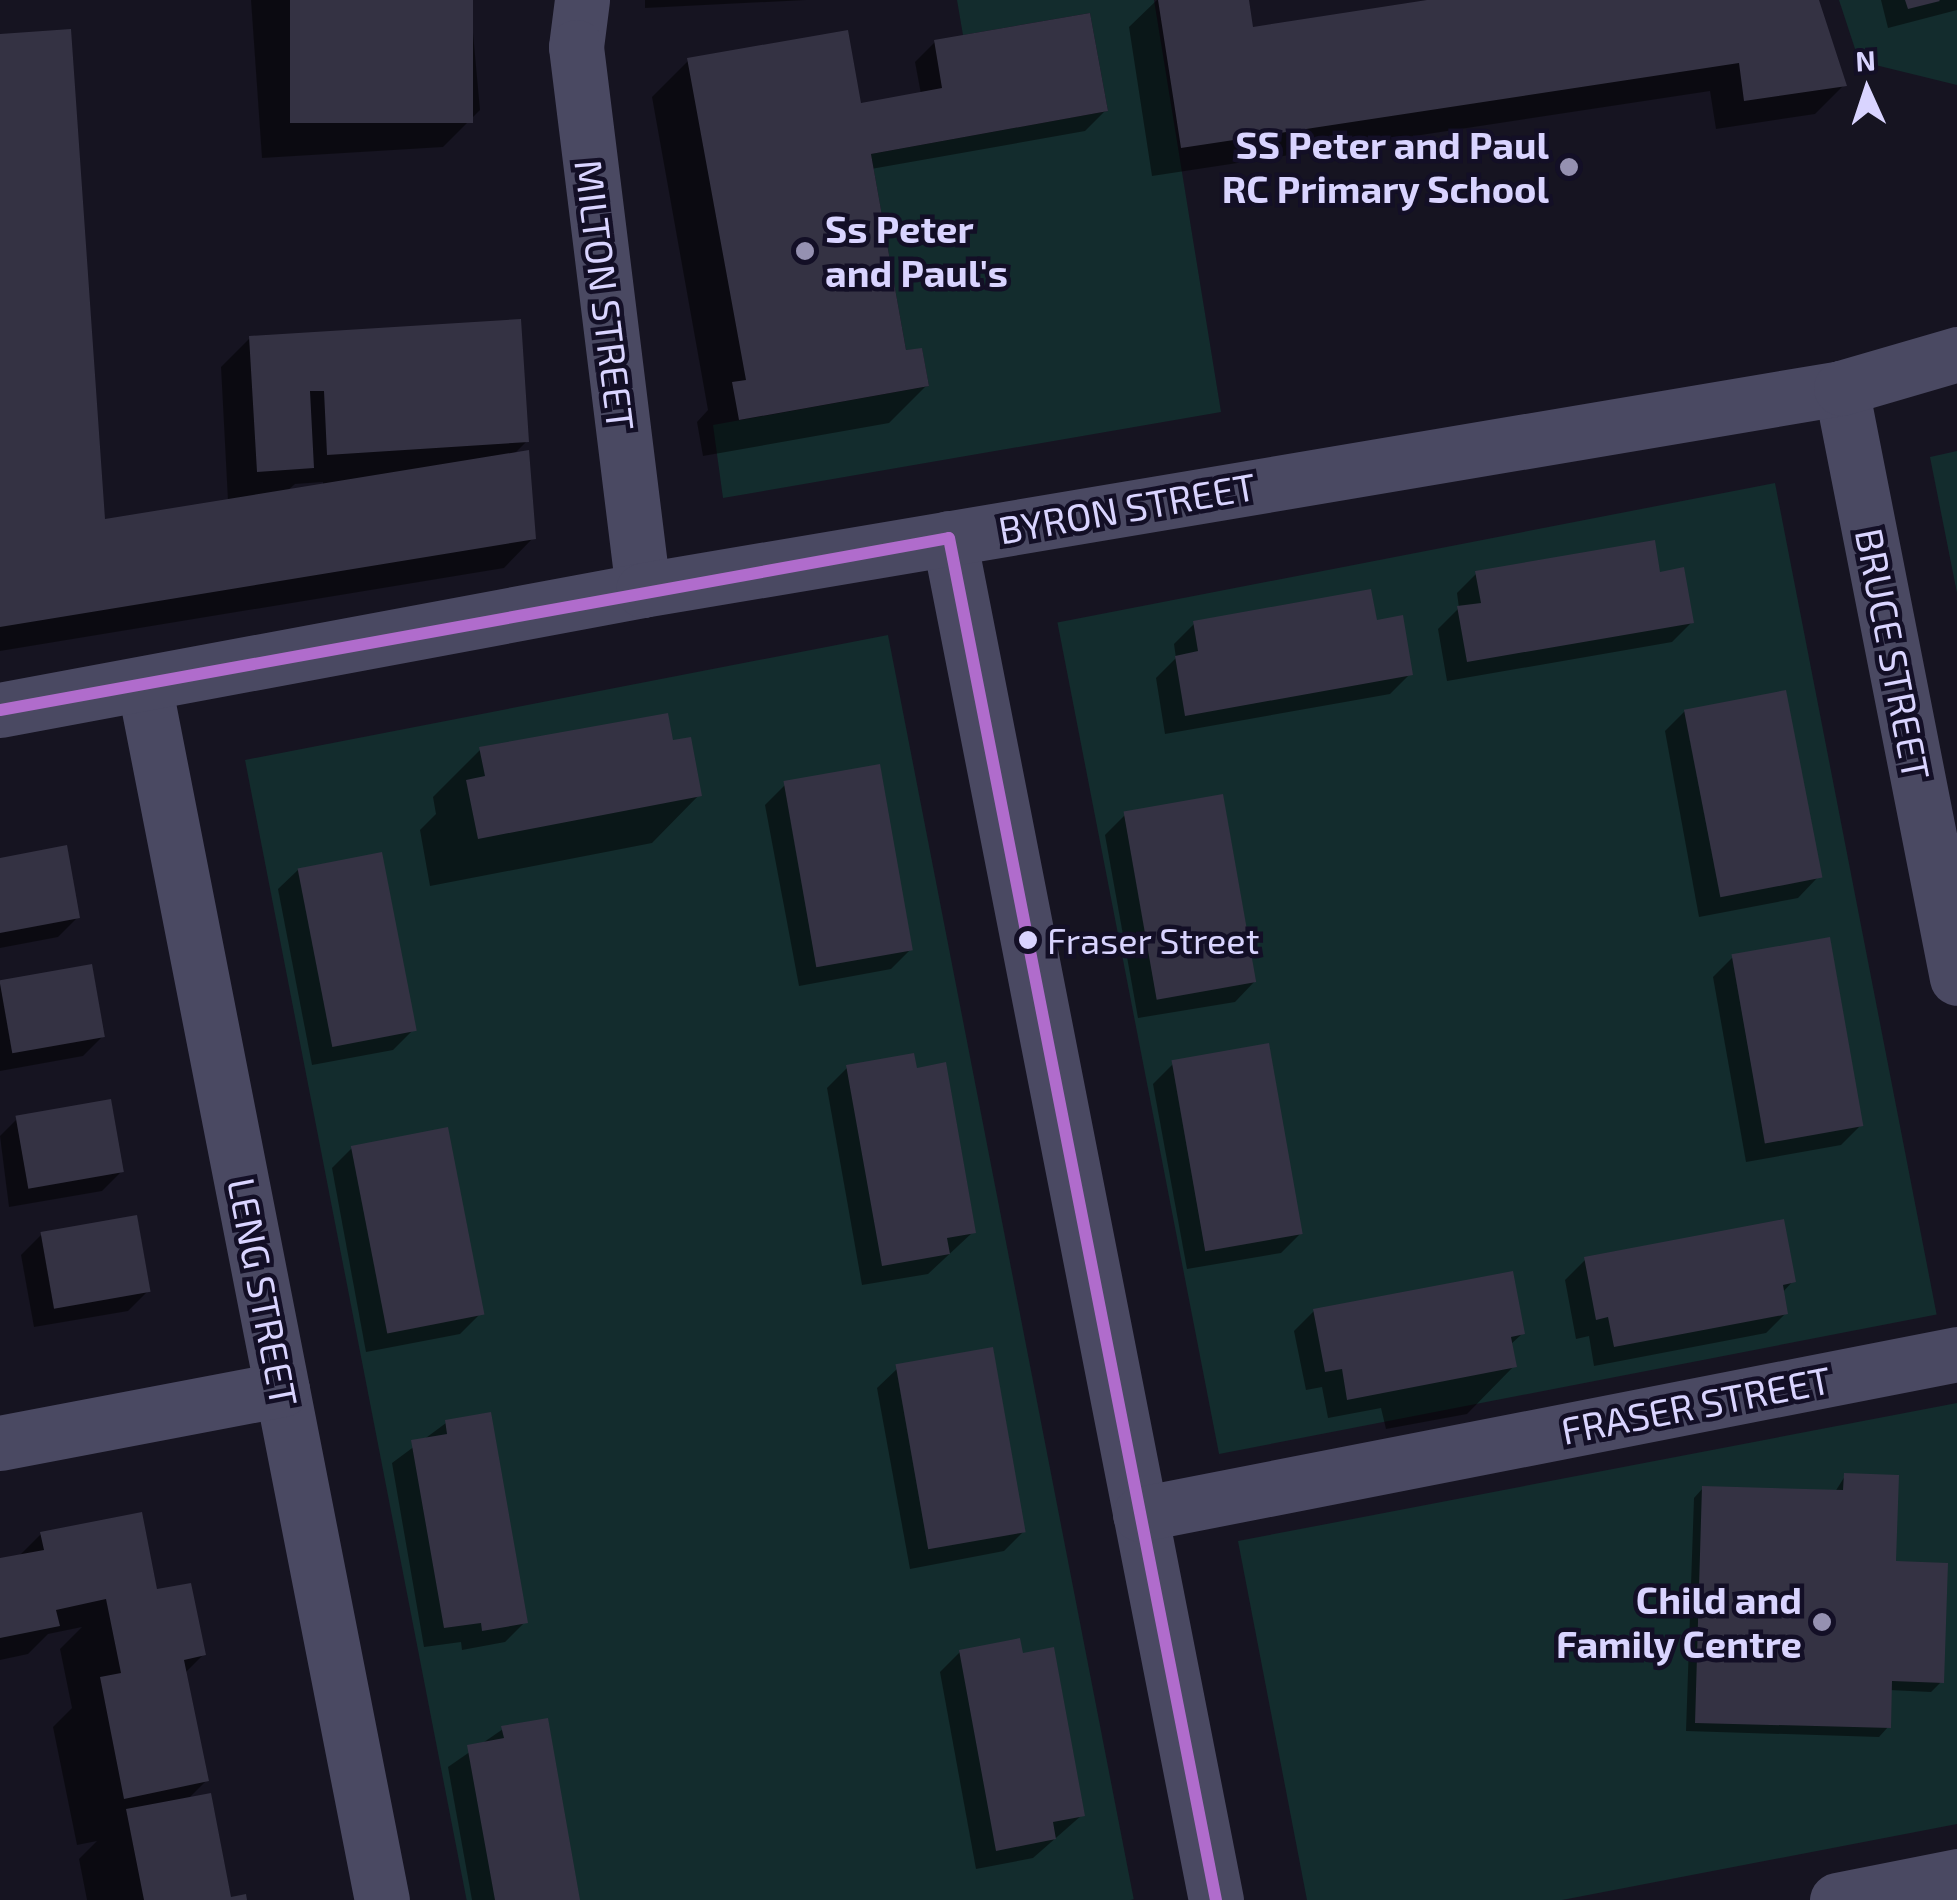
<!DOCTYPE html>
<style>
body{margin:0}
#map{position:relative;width:1957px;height:1900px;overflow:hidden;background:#161421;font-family:"Exo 2",sans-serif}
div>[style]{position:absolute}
.green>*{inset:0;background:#132c2d;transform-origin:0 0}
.shadow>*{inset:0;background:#0007}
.building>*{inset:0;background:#343243;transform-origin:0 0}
.minor>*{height:55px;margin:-27.5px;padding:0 27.5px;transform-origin:27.5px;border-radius:27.5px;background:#4a4962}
.bus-1>*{height:12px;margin:-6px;padding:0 6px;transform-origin:6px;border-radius:6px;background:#b06ccc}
.dots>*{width:28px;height:28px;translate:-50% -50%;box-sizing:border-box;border:5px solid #130f26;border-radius:50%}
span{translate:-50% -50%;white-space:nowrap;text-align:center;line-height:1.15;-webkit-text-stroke:9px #130f26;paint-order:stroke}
.bus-label{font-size:36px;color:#d9d4ff}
.left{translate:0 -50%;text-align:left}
.poi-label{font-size:38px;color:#d9d4ff;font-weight:700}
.right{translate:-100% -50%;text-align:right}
.street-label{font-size:38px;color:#d9d4ff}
.north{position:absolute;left:1817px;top:40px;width:100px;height:100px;-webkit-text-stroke:8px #130f26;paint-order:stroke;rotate:357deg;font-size:28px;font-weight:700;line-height:40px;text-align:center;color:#d9d4ff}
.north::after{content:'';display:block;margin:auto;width:35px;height:45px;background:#d9d4ff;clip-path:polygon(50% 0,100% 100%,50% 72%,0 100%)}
</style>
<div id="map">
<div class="green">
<i style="clip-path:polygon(957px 0,1154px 0,1221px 412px,723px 498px,713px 425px,929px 386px,922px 349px,906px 350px,871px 154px,1108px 111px,1090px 13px,963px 35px)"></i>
<i style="clip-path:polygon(1839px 0,1957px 0,1957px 85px,1859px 61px)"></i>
<i style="clip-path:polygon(1957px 451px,1957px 593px,1930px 457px)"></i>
<i style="left:1775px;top:483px;width:847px;height:731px;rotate:79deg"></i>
<i style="left:888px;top:635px;width:1288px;height:655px;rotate:79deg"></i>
<i style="clip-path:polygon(1957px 1403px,1957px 1824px,1562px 1900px,1307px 1900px,1238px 1541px)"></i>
</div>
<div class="shadow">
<i style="clip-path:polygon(251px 0,470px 0,480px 110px,443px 147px,262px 158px)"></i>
<i style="clip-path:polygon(645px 0,806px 0,645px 8px)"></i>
<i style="clip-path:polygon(1157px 0,1247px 0,1251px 30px,1444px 0,1816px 0,1844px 85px,1815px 114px,1716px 129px,1710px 91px,1152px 176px,1129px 27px)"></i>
<i style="clip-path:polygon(1881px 0,1957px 0,1957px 10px,1888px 28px)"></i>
<i style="clip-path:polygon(evenodd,0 36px,102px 522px,228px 501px,221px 367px,250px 338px,527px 441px,513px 455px,533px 538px,504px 568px,0 651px,0 36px,323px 482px,323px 486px,287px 491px,295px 484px,323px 482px)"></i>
<i style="clip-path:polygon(935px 42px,1105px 111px,1085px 131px,871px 169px,904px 353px,926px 386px,889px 423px,703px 456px,697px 422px,708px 410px,652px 97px,689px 60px,860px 108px,921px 94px,915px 62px)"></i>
<i style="clip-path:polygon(1477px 573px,1658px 575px,1692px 622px,1672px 642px,1447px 681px,1438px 629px,1459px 608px,1457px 593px)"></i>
<i style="clip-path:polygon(1194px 624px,1410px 674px,1390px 694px,1165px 734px,1156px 678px,1176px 658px,1174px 644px)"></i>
<i style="clip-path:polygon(1685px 711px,1818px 877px,1798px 898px,1699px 917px,1665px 731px)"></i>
<i style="clip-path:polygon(671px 743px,699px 795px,652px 843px,430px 886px,420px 830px,436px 814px,433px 797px,481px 749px)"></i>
<i style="clip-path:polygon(785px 785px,911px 949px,891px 969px,799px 986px,765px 805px)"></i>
<i style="clip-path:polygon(1125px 815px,1255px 981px,1235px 1002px,1138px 1018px,1105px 835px)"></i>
<i style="clip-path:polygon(0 860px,78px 917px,58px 937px,0 948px)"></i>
<i style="clip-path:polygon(299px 869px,413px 1030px,393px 1050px,312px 1065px,278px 889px)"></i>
<i style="clip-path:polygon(1733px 957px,1861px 1125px,1841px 1145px,1746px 1162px,1713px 977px)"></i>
<i style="clip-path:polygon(90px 967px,103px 1036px,83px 1056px,0 1071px,0 983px)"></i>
<i style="clip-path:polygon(1173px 1064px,1301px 1233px,1281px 1253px,1187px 1269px,1153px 1084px)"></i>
<i style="clip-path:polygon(847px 1068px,973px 1232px,928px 1274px,862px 1285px,827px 1088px)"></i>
<i style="clip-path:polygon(17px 1119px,122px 1171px,102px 1191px,9px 1207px,0 1136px)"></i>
<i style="clip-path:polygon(352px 1148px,480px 1314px,460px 1334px,366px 1352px,332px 1168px)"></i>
<i style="clip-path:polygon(41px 1235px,148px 1291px,128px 1311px,34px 1327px,21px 1255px)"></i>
<i style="clip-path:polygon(1585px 1260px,1793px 1281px,1782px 1293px,1786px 1313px,1766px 1333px,1594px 1366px,1589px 1336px,1576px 1339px,1565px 1280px)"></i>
<i style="clip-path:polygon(1314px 1311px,1523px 1333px,1510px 1345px,1514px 1366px,1467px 1414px,1386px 1429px,1381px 1408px,1328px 1418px,1322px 1387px,1306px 1390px,1294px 1331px)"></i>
<i style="clip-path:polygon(898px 1368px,1024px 1531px,1004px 1551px,910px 1569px,877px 1388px)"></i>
<i style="clip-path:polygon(446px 1423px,525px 1622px,505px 1642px,462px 1650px,461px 1642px,424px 1647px,392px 1463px)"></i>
<i style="clip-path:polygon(1845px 1476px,1893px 1563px,1941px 1682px,1931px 1692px,1889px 1690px,1888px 1727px,1879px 1737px,1686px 1731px,1694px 1498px,1703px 1488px,1835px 1492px)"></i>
<i style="clip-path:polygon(41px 1534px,154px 1589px,204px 1654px,184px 1674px,206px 1781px,187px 1800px,229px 1900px,245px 1900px,87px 1900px,79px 1859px,97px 1841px,77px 1845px,53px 1727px,72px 1708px,60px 1649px,82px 1627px,48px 1634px,28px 1654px,0 1660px,0 1561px,18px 1557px)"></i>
<i style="clip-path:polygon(960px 1652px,1082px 1815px,1033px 1858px,976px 1869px,940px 1672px)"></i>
<i style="clip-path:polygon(503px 1729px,578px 1900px,472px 1900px,448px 1767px)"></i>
</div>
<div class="building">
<i style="left:290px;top:0;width:183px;height:123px"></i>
<i style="clip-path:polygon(1158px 0,1249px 0,1253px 27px,1427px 0,1819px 0,1847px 86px,1744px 101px,1739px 63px,1181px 148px)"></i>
<i style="clip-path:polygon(1905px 0,1939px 0,1940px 1px,1908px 9px)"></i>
<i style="clip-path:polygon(1090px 13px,1108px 111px,871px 154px,906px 350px,922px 348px,929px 386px,739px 420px,732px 382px,746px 380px,687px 58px,848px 30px,861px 103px,942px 88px,934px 40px)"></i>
<i style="clip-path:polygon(71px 29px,105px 519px,529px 450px,536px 539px,0 627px,0 34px)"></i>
<i style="clip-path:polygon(521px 319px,529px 442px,327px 455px,324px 391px,310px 391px,314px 468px,257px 472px,249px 336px)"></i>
<i style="clip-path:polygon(1655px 540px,1660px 572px,1684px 567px,1694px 623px,1467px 662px,1457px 606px,1481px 603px,1475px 571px)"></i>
<i style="clip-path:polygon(1371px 589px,1377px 620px,1403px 615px,1413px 675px,1185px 716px,1175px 656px,1198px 651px,1193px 621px)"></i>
<i style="left:1786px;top:690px;width:191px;height:104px;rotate:79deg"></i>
<i style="clip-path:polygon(668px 713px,673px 740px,691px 737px,702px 796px,478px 839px,466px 780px,485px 776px,479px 747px)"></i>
<i style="left:880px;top:764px;width:189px;height:98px;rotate:80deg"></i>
<i style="left:1223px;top:794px;width:191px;height:101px;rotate:80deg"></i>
<i style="clip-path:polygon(67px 845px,80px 918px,0 933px,0 858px)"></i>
<i style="left:382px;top:852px;width:182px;height:86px;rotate:79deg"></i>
<i style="left:1830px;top:937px;width:192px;height:100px;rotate:80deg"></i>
<i style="left:92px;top:964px;width:74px;height:94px;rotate:80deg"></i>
<i style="left:1269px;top:1043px;width:194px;height:99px;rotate:80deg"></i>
<i style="clip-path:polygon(914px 1053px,917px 1068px,946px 1062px,976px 1233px,947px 1238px,950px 1254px,882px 1266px,846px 1065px)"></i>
<i style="left:111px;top:1099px;width:74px;height:97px;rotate:80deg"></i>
<i style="left:448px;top:1127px;width:191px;height:99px;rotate:79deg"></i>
<i style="left:137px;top:1215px;width:78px;height:98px;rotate:80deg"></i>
<i style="clip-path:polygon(1784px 1219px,1796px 1282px,1783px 1285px,1788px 1314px,1614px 1347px,1608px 1317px,1596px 1320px,1584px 1257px)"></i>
<i style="clip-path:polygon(1513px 1271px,1525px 1334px,1511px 1337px,1517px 1367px,1347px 1400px,1342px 1369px,1325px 1372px,1313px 1309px)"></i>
<i style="left:993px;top:1347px;width:188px;height:99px;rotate:80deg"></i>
<i style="clip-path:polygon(491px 1412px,528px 1623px,482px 1631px,481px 1623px,444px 1628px,411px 1440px,447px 1434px,445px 1420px)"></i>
<i style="clip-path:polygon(1844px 1473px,1899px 1475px,1896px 1561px,1948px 1563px,1944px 1683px,1892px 1681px,1891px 1728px,1695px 1723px,1702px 1486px,1843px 1490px)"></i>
<i style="clip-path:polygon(142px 1512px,157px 1589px,191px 1583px,206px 1655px,184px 1660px,209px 1781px,124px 1799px,100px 1677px,121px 1673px,106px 1599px,56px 1610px,60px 1626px,0 1638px,0 1558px,44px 1550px,40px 1532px)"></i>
<i style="clip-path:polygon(1020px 1638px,1023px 1653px,1054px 1647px,1085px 1816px,1053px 1822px,1056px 1839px,996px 1851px,959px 1650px)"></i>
<i style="clip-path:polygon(548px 1718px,580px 1900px,495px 1900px,467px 1745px,504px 1738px,501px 1726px)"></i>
<i style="clip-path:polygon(211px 1793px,231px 1897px,246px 1894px,247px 1900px,144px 1900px,126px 1809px)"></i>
</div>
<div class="minor">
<i style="left:582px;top:0;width:47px;rotate:97.3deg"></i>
<i style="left:576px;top:47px;width:547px;rotate:82.97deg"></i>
<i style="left:1841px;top:388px;width:601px;rotate:78.88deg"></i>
<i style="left:949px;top:538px;width:1388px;rotate:78.91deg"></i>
<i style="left:144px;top:684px;width:1239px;rotate:78.93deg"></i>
<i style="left:0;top:710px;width:654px;rotate:-10.57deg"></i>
<i style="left:643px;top:590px;width:1215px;rotate:-9.57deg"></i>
<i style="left:1841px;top:388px;width:121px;rotate:-16.3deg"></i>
<i style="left:0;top:1443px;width:287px;rotate:-10.8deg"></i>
<i style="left:1140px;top:1514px;width:833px;rotate:-11.08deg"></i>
<i style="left:1837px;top:1900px;width:122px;rotate:-11.3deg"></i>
</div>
<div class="bus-1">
<i style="left:949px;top:538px;width:1388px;rotate:78.91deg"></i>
<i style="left:0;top:710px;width:964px;rotate:-10.27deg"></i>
</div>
<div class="dots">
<i style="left:1569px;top:167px;background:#9591b1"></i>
<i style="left:805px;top:251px;background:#9591b1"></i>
<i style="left:1028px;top:940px;background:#d9d4ff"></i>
<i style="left:1822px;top:1622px;background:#9591b1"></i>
</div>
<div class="bus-label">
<span class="left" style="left:1047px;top:940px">Fraser Street</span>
</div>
<div class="poi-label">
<span class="right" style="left:1549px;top:167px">SS Peter and Paul<br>RC Primary School</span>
<span class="left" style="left:825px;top:251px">Ss Peter<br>and Paul's</span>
<span class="right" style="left:1802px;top:1622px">Child and<br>Family Centre</span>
</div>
<div class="street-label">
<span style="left:605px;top:295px;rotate:83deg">MILTON STREET</span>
<span style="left:1127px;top:508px;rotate:-10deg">BYRON STREET</span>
<span style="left:1893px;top:654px;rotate:79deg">BRUCE STREET</span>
<span style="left:263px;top:1292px;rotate:79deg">LENG STREET</span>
<span style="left:1696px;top:1405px;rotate:-11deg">FRASER STREET</span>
</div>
<div class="north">N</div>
</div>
